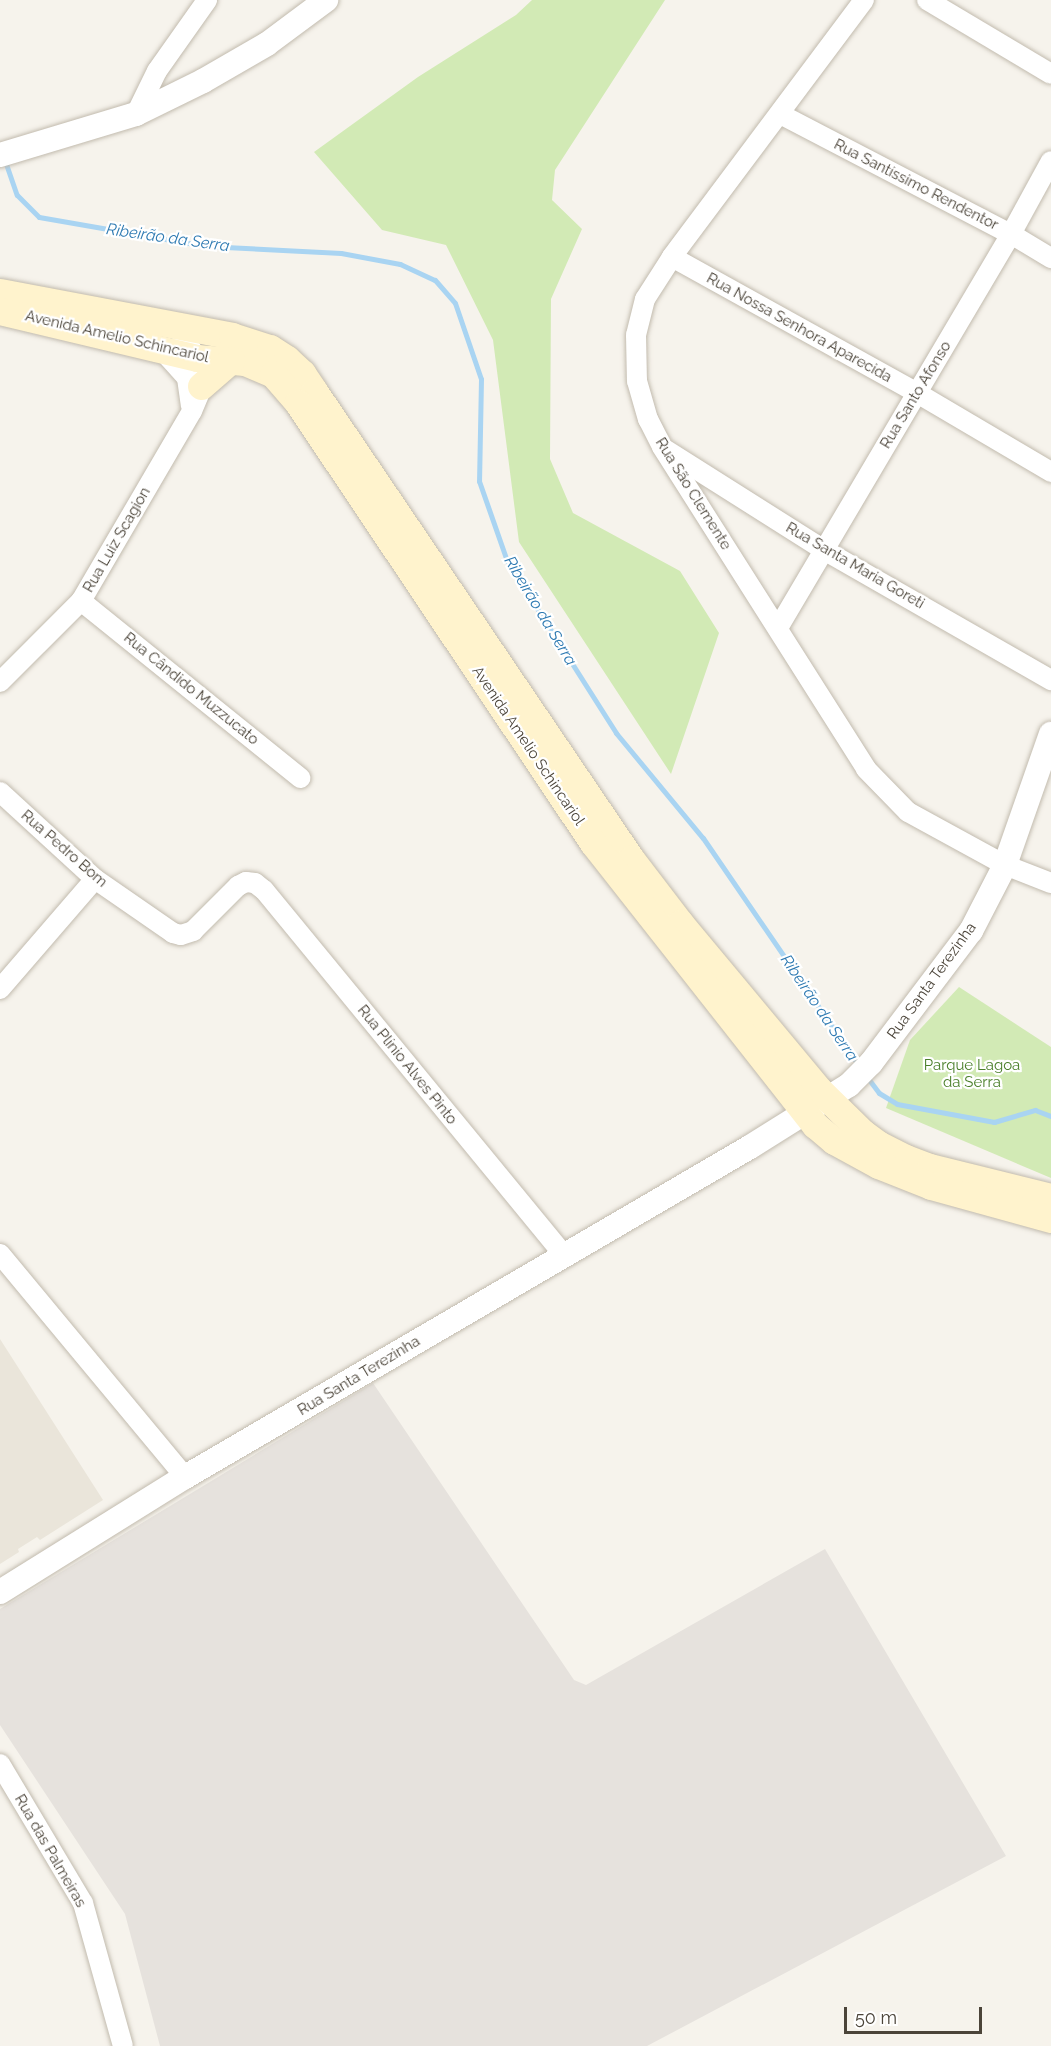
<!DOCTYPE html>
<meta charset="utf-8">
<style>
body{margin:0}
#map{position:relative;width:1051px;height:2046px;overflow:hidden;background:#f6f3ec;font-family:Raleway,sans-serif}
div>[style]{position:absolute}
.residential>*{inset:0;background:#eae5da}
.industrial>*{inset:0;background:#e6e2dd}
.green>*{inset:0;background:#d2eab5}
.stream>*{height:5px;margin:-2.5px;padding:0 2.5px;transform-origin:2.5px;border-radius:2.5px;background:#a9d4f2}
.roads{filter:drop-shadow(0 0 2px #c2bbae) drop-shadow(0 0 2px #c2bbae)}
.minor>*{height:20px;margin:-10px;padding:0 10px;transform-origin:10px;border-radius:10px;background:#fff}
.tertiary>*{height:24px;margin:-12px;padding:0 12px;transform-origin:12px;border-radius:12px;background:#fff}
.secondary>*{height:27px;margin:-13.5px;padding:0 13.5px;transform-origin:13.5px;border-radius:13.5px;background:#fff3cd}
span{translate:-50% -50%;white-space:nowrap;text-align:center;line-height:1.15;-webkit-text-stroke:4.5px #fff;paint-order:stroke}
.street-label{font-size:15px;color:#4b4439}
.park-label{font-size:15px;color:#4a7f2a}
.water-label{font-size:16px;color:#2e7ab2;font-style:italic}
.scale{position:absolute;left:844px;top:2007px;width:138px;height:27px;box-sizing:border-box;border:3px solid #4b4439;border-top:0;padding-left:8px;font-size:18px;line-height:21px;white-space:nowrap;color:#4b4439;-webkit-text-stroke:4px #fff;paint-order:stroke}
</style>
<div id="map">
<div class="residential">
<i style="clip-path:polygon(0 1339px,103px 1500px,40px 1540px,37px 1537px,18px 1549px,19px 1552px,0 1564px)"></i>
</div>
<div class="industrial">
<i style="clip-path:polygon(373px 1383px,574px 1680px,586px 1685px,825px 1549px,1006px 1856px,647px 2046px,160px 2046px,125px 1914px,0 1725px,0 1609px)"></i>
</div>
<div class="green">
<i style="clip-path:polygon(532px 0,665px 0,555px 170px,552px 200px,582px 229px,551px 299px,550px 459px,573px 513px,680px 571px,719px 633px,671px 774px,519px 542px,493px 340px,446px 245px,382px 230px,314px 152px,418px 77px,516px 15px)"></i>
<i style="clip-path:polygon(959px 987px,1051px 1047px,1051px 1178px,886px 1108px,910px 1040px)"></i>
</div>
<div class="stream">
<i style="left:5px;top:161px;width:36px;rotate:71deg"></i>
<i style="left:17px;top:195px;width:31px;rotate:45deg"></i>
<i style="left:39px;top:217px;width:169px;rotate:9.9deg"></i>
<i style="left:205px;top:246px;width:136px;rotate:2.9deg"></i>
<i style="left:341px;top:253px;width:60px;rotate:10.6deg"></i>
<i style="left:400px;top:264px;width:38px;rotate:25deg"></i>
<i style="left:435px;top:280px;width:30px;rotate:49deg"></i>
<i style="left:455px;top:303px;width:80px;rotate:71.1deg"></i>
<i style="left:481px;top:379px;width:102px;rotate:91.1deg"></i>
<i style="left:479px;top:481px;width:85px;rotate:70.7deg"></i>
<i style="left:507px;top:561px;width:204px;rotate:57.6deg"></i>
<i style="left:616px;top:733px;width:136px;rotate:50.4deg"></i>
<i style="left:703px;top:838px;width:278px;rotate:55.6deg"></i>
<i style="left:867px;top:1077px;width:20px;rotate:53deg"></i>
<i style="left:879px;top:1093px;width:21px;rotate:31deg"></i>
<i style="left:897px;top:1104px;width:99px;rotate:10.5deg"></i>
<i style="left:994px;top:1122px;width:43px;rotate:-16.3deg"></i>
<i style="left:1035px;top:1110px;width:17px;rotate:21deg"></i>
</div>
<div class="roads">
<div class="minor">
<i style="left:864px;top:0;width:321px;rotate:126.8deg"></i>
<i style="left:672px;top:257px;width:50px;rotate:122.7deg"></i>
<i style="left:645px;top:299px;width:37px;rotate:104deg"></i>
<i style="left:636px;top:335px;width:46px;rotate:88.8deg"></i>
<i style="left:637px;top:381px;width:40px;rotate:74deg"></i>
<i style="left:648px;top:419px;width:31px;rotate:63deg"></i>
<i style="left:662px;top:447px;width:381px;rotate:57.6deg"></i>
<i style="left:866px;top:769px;width:60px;rotate:45.7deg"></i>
<i style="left:908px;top:812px;width:111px;rotate:28.7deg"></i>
<i style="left:1005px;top:865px;width:49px;rotate:21.4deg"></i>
<i style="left:927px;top:0;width:144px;rotate:30.8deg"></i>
<i style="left:136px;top:114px;width:48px;rotate:-64deg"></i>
<i style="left:157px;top:71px;width:87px;rotate:-54.8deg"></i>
<i style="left:780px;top:114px;width:260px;rotate:27.5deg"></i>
<i style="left:1011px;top:234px;width:47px;rotate:31deg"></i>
<i style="left:672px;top:257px;width:280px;rotate:29deg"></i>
<i style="left:917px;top:393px;width:156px;rotate:30.5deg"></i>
<i style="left:162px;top:350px;width:38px;rotate:48deg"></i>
<i style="left:187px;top:378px;width:28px;rotate:82deg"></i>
<i style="left:666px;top:450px;width:187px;rotate:32.3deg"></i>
<i style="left:824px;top:550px;width:262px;rotate:29.8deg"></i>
<i style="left:81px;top:601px;width:282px;rotate:38.9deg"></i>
<i style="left:778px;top:628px;width:458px;rotate:-59.4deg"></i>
<i style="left:1011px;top:234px;width:83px;rotate:-61.3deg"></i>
<i style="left:0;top:682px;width:115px;rotate:-45deg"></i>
<i style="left:81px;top:601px;width:220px;rotate:-59.7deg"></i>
<i style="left:192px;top:411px;width:21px;rotate:-67deg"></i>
<i style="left:200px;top:392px;width:17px;rotate:-87deg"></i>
<i style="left:201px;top:375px;width:17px;rotate:-103deg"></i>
<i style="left:197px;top:358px;width:38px;rotate:-123deg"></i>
<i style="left:0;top:792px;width:129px;rotate:42.5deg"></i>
<i style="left:95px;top:879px;width:95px;rotate:34.7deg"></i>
<i style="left:173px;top:933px;width:8px;rotate:14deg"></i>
<i style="left:181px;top:935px;width:13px;rotate:-18deg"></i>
<i style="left:193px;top:931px;width:64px;rotate:-45deg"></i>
<i style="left:238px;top:886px;width:9px;rotate:-27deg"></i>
<i style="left:246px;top:882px;width:9px;rotate:6deg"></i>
<i style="left:255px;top:883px;width:11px;rotate:38deg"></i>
<i style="left:264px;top:890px;width:472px;rotate:50.6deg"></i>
<i style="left:0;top:989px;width:145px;rotate:-49.2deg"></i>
<i style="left:0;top:1254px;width:290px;rotate:50.3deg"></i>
<i style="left:0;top:1764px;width:162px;rotate:59.2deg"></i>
<i style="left:83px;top:1903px;width:148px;rotate:74.4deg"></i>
</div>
<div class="tertiary">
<i style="left:0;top:155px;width:142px;rotate:-16.8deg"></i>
<i style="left:136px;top:114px;width:75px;rotate:-26.2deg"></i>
<i style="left:203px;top:81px;width:74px;rotate:-30deg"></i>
<i style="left:267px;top:44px;width:74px;rotate:-36.7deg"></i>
<i style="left:0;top:1592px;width:218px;rotate:-31.9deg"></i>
<i style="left:185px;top:1477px;width:654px;rotate:-30.29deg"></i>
<i style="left:750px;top:1147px;width:117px;rotate:-32.1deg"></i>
<i style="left:849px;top:1085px;width:31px;rotate:-45deg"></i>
<i style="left:871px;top:1063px;width:166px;rotate:-52.9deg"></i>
<i style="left:971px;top:931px;width:74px;rotate:-62.7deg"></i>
<i style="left:1005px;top:865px;width:139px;rotate:-70.7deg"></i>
</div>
<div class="secondary">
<i style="left:0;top:292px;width:236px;rotate:10.7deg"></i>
<i style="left:232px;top:336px;width:40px;rotate:18deg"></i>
<i style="left:270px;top:348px;width:20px;rotate:33deg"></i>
<i style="left:287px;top:359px;width:21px;rotate:43deg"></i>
<i style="left:302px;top:373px;width:22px;rotate:56deg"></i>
<i style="left:314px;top:391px;width:565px;rotate:55.89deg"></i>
<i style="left:631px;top:859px;width:81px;rotate:52.6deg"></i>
<i style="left:680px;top:923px;width:217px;rotate:50.2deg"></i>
<i style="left:819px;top:1090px;width:62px;rotate:44.3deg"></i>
<i style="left:863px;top:1133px;width:19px;rotate:36deg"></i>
<i style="left:878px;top:1144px;width:31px;rotate:27deg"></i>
<i style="left:906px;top:1158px;width:26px;rotate:21deg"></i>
<i style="left:930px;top:1167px;width:125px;rotate:13.9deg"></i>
<i style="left:0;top:311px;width:203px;rotate:13.4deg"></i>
<i style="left:197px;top:358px;width:48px;rotate:4.8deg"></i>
<i style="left:245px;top:362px;width:30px;rotate:23deg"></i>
<i style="left:273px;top:374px;width:38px;rotate:49deg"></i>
<i style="left:298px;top:403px;width:530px;rotate:56.16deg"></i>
<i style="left:593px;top:843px;width:359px;rotate:51.8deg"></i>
<i style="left:815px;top:1125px;width:25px;rotate:40deg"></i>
<i style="left:834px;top:1141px;width:50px;rotate:28.6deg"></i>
<i style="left:878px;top:1165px;width:57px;rotate:21.6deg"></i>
<i style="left:931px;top:1186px;width:124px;rotate:15.4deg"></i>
<i style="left:201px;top:386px;width:40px;rotate:-41deg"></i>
</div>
</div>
<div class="street-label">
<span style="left:916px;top:185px;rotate:27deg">Rua Santíssimo Rendentor</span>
<span style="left:799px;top:328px;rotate:29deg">Rua Nossa Senhora Aparecida</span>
<span style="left:117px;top:337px;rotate:13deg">Avenida Amelio Schincariol</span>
<span style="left:916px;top:395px;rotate:-59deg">Rua Santo Afonso</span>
<span style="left:693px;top:494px;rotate:58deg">Rua São Clemente</span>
<span style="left:117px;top:540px;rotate:-60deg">Rua Luiz Scagion</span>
<span style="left:855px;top:566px;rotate:30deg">Rua Santa Maria Goreti</span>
<span style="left:191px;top:689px;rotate:39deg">Rua Cândido Muzzucato</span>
<span style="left:528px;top:746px;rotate:56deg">Avenida Amelio Schincariol</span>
<span style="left:64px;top:849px;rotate:41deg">Rua Pedro Bom</span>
<span style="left:932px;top:981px;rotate:-54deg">Rua Santa Terezinha</span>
<span style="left:407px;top:1065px;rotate:51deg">Rua Plínio Alves Pinto</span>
<span style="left:359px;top:1376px;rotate:-31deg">Rua Santa Terezinha</span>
<span style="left:50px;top:1851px;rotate:60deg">Rua das Palmeiras</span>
</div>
<div class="park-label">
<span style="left:972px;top:1074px">Parque Lagoa<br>da Serra</span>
</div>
<div class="water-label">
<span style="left:168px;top:238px;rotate:8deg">Ribeirão da Serra</span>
<span style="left:540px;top:611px;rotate:59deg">Ribeirão da Serra</span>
<span style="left:819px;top:1008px;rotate:56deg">Ribeirão da Serra</span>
</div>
<div class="scale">50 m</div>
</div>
